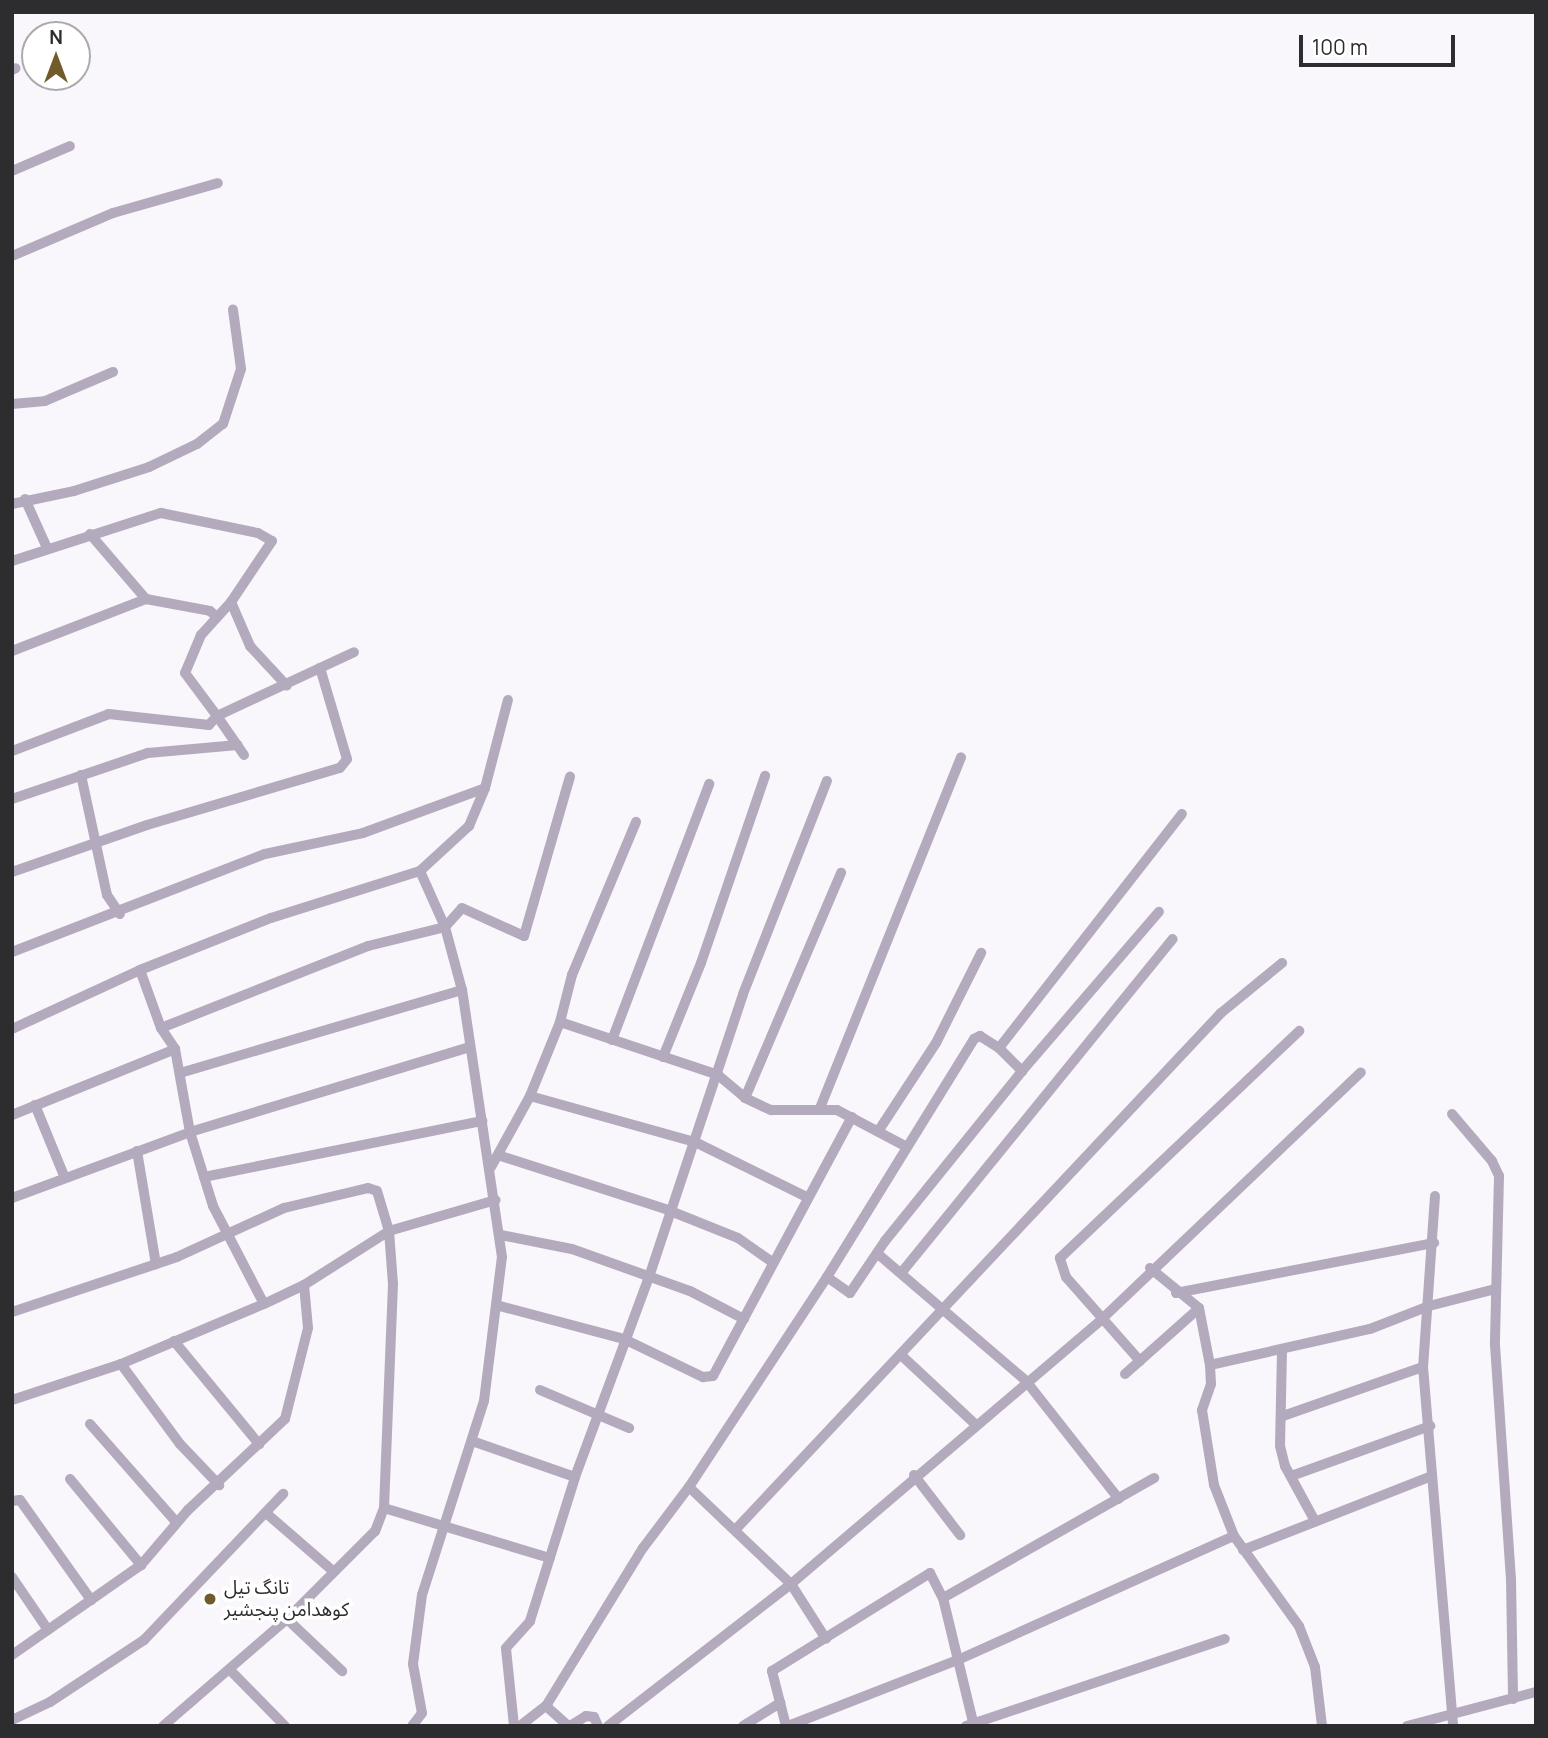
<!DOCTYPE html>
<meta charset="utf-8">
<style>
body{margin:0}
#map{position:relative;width:1548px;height:1738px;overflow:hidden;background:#f9f7fb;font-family:Manrope,"Noto Sans Arabic",sans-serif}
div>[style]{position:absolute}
.minor>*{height:10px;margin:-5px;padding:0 5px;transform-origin:5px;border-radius:5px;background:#b4aabd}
.dots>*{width:19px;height:19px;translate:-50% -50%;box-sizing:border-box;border:4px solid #fff;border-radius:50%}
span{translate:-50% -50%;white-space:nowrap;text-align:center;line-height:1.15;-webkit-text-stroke:7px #fff;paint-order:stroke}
.poi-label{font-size:19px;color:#2d2c2e}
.left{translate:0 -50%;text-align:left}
.frame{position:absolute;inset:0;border:14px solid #2d2c2e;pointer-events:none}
.north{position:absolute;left:21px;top:21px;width:70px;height:70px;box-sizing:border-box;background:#fff;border:2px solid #ababab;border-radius:50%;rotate:0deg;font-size:19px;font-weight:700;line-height:28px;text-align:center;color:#2d2c2e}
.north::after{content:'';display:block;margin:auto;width:24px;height:32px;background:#725b2b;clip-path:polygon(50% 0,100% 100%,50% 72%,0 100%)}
.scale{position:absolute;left:1299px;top:35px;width:156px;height:32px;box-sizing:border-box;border:4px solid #2d2c2e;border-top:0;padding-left:9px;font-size:21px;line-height:24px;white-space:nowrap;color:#2d2c2e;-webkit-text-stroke:5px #fff;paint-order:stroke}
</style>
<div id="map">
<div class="minor">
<i style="left:12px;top:70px;width:4px;rotate:-27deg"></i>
<i style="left:12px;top:171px;width:63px;rotate:-23.3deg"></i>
<i style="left:12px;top:256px;width:110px;rotate:-23.1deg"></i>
<i style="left:113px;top:213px;width:109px;rotate:-15.9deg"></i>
<i style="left:12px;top:404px;width:33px;rotate:-5deg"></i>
<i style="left:45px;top:401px;width:74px;rotate:-23.1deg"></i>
<i style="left:25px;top:499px;width:54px;rotate:65.8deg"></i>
<i style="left:12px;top:504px;width:63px;rotate:-11.8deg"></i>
<i style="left:74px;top:491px;width:79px;rotate:-17.7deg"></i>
<i style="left:149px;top:467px;width:53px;rotate:-25.6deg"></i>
<i style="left:197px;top:444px;width:33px;rotate:-38deg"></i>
<i style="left:223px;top:424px;width:58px;rotate:-71.9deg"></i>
<i style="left:241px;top:369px;width:60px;rotate:-97.7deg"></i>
<i style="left:90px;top:534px;width:86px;rotate:49.3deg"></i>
<i style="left:12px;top:561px;width:157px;rotate:-17.9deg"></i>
<i style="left:161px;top:513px;width:99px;rotate:11.7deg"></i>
<i style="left:258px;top:533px;width:16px;rotate:30deg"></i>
<i style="left:272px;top:541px;width:73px;rotate:123.9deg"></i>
<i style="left:231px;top:602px;width:45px;rotate:132.3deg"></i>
<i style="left:201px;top:635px;width:41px;rotate:112.8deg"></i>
<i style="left:185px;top:673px;width:54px;rotate:53.3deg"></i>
<i style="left:217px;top:716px;width:12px;rotate:132deg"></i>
<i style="left:209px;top:725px;width:101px;rotate:-173.7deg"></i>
<i style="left:109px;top:714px;width:104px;rotate:159.1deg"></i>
<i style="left:231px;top:602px;width:48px;rotate:66.6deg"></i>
<i style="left:250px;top:646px;width:54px;rotate:47.2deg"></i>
<i style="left:12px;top:651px;width:144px;rotate:-21.2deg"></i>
<i style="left:146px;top:599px;width:65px;rotate:10.6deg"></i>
<i style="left:210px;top:611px;width:9px;rotate:41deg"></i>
<i style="left:244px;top:755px;width:47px;rotate:-124.7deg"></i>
<i style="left:217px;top:716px;width:151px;rotate:-25deg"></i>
<i style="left:81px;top:775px;width:123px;rotate:77.8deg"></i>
<i style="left:107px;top:895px;width:23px;rotate:56deg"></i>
<i style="left:12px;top:799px;width:144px;rotate:-18.7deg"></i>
<i style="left:148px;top:753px;width:90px;rotate:-5.1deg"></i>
<i style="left:12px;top:872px;width:143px;rotate:-19.2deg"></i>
<i style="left:147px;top:825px;width:201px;rotate:-16.5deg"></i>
<i style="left:340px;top:768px;width:11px;rotate:-52deg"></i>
<i style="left:347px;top:759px;width:95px;rotate:-106.5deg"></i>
<i style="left:12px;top:952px;width:271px;rotate:-21.2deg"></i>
<i style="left:265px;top:854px;width:100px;rotate:-12.1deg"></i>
<i style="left:363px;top:833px;width:130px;rotate:-20.2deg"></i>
<i style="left:140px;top:970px;width:62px;rotate:70.1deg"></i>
<i style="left:161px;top:1028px;width:25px;rotate:56deg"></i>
<i style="left:175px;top:1049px;width:84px;rotate:79.8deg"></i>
<i style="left:190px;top:1132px;width:77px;rotate:72.7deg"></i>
<i style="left:213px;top:1206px;width:110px;rotate:62.5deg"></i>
<i style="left:560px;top:1022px;width:167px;rotate:18.5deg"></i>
<i style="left:718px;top:1075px;width:35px;rotate:40deg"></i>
<i style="left:745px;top:1098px;width:29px;rotate:25deg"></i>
<i style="left:771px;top:1110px;width:66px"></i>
<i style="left:837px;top:1110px;width:77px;rotate:27.9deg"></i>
<i style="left:161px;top:1028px;width:223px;rotate:-21.6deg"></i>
<i style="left:368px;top:946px;width:79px;rotate:-13.9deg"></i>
<i style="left:445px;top:927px;width:25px;rotate:-48deg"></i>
<i style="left:462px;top:908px;width:68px;rotate:24.3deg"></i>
<i style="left:524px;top:936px;width:166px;rotate:-73.9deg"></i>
<i style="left:12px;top:1029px;width:141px;rotate:-24.7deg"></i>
<i style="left:140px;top:970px;width:141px;rotate:-21.7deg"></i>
<i style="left:271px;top:918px;width:156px;rotate:-17.5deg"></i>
<i style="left:420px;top:871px;width:67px;rotate:-42.6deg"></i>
<i style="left:469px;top:826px;width:41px;rotate:-67.2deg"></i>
<i style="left:485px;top:788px;width:91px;rotate:-75.4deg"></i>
<i style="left:612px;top:1040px;width:274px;rotate:-69.2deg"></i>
<i style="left:999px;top:1048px;width:297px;rotate:-52deg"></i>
<i style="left:663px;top:1057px;width:101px;rotate:-68deg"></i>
<i style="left:701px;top:963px;width:198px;rotate:-71.1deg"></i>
<i style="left:180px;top:1073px;width:294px;rotate:-16.4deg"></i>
<i style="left:530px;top:1096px;width:171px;rotate:15.6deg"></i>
<i style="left:695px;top:1142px;width:125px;rotate:26.2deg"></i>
<i style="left:745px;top:1098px;width:245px;rotate:-66.9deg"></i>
<i style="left:35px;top:1105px;width:79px;rotate:67.7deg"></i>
<i style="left:820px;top:1108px;width:378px;rotate:-68.1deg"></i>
<i style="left:1452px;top:1114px;width:62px;rotate:49.6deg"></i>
<i style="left:1492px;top:1161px;width:17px;rotate:65deg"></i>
<i style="left:1499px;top:1176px;width:169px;rotate:91.4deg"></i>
<i style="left:1495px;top:1345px;width:236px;rotate:86.1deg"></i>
<i style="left:1511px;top:1580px;width:119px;rotate:89deg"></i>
<i style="left:12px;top:1115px;width:176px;rotate:-22deg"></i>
<i style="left:879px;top:1130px;width:104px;rotate:-56.8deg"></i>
<i style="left:936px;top:1043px;width:101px;rotate:-63.4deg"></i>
<i style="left:137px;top:1151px;width:115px;rotate:80.5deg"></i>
<i style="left:501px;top:1156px;width:176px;rotate:17.9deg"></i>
<i style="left:668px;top:1210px;width:75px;rotate:21.8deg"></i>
<i style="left:738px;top:1238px;width:42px;rotate:35.2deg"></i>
<i style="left:491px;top:1167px;width:81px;rotate:-61.2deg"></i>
<i style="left:530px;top:1096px;width:80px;rotate:-67.9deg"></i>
<i style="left:560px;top:1022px;width:49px;rotate:-75.7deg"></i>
<i style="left:572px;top:975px;width:166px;rotate:-67.3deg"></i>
<i style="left:204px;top:1177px;width:284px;rotate:-11.4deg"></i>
<i style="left:1435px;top:1196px;width:171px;rotate:94deg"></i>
<i style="left:1423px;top:1367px;width:360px;rotate:85.2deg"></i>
<i style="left:12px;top:1198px;width:190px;rotate:-20.3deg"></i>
<i style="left:190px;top:1132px;width:292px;rotate:-16.9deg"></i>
<i style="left:501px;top:1235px;width:72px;rotate:11.2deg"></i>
<i style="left:572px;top:1249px;width:125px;rotate:19.6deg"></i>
<i style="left:690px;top:1291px;width:61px;rotate:27.4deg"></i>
<i style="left:878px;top:1254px;width:195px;rotate:40.6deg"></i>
<i style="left:1026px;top:1381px;width:150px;rotate:51.8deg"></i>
<i style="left:1150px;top:1268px;width:63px;rotate:39.2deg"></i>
<i style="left:1199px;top:1308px;width:58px;rotate:79.1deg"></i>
<i style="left:1210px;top:1365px;width:19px;rotate:87deg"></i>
<i style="left:1211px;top:1384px;width:28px;rotate:109deg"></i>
<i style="left:1202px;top:1410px;width:76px;rotate:80.9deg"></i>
<i style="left:1214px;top:1485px;width:55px;rotate:68.6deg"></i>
<i style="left:1234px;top:1536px;width:111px;rotate:54.2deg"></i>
<i style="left:1299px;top:1626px;width:44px;rotate:68.7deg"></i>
<i style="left:1315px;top:1667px;width:59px;rotate:83.2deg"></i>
<i style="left:902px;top:1272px;width:429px;rotate:-50.9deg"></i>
<i style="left:827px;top:1277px;width:28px;rotate:35deg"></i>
<i style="left:850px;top:1293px;width:63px;rotate:-56.1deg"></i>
<i style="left:885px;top:1241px;width:218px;rotate:-51.1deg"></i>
<i style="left:1022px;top:1071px;width:210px;rotate:-49.3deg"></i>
<i style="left:1176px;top:1293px;width:263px;rotate:-11deg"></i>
<i style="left:496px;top:1305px;width:132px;rotate:14.9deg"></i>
<i style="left:624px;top:1339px;width:88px;rotate:25.7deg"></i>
<i style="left:703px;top:1377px;width:10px;rotate:-6deg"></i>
<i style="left:713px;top:1376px;width:294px;rotate:-61.8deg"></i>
<i style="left:12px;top:1312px;width:174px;rotate:-18.4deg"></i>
<i style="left:177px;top:1257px;width:118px;rotate:-24.6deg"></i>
<i style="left:284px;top:1208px;width:86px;rotate:-13.4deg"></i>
<i style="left:368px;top:1188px;width:9px;rotate:18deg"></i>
<i style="left:377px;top:1191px;width:42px;rotate:73.3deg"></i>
<i style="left:389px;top:1231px;width:53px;rotate:85.7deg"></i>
<i style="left:393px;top:1284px;width:224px;rotate:92.3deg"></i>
<i style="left:384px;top:1508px;width:25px;rotate:111deg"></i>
<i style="left:375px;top:1531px;width:124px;rotate:135deg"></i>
<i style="left:287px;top:1619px;width:164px;rotate:139.2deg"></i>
<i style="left:174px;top:1341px;width:134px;rotate:50.5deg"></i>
<i style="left:1282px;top:1351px;width:95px;rotate:91.2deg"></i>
<i style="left:1280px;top:1446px;width:21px;rotate:76deg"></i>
<i style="left:1285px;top:1466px;width:63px;rotate:61.4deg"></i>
<i style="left:901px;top:1355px;width:101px;rotate:43deg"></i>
<i style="left:1140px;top:1361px;width:112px;rotate:-131.4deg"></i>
<i style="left:1066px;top:1277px;width:20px;rotate:-108deg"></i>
<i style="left:1060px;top:1258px;width:330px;rotate:-43.5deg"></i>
<i style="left:121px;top:1364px;width:99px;rotate:53.6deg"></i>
<i style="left:180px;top:1444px;width:57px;rotate:46.4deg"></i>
<i style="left:1210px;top:1365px;width:164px;rotate:-12.7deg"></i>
<i style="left:1370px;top:1329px;width:63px;rotate:-21.3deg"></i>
<i style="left:1429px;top:1306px;width:68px;rotate:-14.4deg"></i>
<i style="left:1125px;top:1374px;width:99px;rotate:-41.7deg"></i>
<i style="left:540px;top:1390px;width:97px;rotate:23.1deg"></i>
<i style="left:12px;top:1400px;width:115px;rotate:-18.3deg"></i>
<i style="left:121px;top:1364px;width:155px;rotate:-22.8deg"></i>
<i style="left:264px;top:1304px;width:44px;rotate:-25.4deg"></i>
<i style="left:304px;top:1285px;width:101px;rotate:-32.4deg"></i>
<i style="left:389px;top:1231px;width:111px;rotate:-16.2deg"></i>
<i style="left:1283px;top:1416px;width:148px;rotate:-19.3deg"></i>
<i style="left:90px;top:1424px;width:130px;rotate:48.7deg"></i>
<i style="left:472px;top:1441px;width:109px;rotate:19.3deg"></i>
<i style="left:914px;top:1475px;width:76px;rotate:52.5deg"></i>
<i style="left:1294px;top:1475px;width:145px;rotate:-19.8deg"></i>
<i style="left:70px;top:1479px;width:112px;rotate:50.5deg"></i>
<i style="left:689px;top:1487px;width:141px;rotate:43.6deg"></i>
<i style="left:791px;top:1584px;width:65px;rotate:57.5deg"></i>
<i style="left:12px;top:1501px;width:8px;rotate:-7deg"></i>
<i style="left:20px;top:1500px;width:123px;rotate:54.6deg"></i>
<i style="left:384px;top:1508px;width:173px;rotate:16.8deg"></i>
<i style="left:266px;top:1513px;width:89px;rotate:40.9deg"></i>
<i style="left:737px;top:1528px;width:707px;rotate:-46.78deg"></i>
<i style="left:1221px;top:1013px;width:79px;rotate:-39.3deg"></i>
<i style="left:1243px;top:1550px;width:203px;rotate:-21.4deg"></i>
<i style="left:12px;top:1577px;width:64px;rotate:55.8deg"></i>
<i style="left:943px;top:1598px;width:243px;rotate:-29.6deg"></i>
<i style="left:287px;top:1619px;width:76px;rotate:43.4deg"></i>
<i style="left:12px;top:1655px;width:157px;rotate:-34.9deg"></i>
<i style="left:141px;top:1565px;width:72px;rotate:-49.5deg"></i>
<i style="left:188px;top:1510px;width:133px;rotate:-43.2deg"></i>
<i style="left:285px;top:1419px;width:94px;rotate:-75.8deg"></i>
<i style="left:308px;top:1328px;width:43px;rotate:-95.3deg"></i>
<i style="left:231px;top:1671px;width:77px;rotate:45.5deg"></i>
<i style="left:546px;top:1706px;width:30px;rotate:42deg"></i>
<i style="left:12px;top:1720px;width:42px;rotate:-25.3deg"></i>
<i style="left:50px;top:1702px;width:113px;rotate:-33.4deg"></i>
<i style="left:144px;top:1640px;width:202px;rotate:-46.4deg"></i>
<i style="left:412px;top:1726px;width:16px;rotate:-52deg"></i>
<i style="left:422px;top:1713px;width:50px;rotate:-100.4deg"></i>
<i style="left:413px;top:1664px;width:70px;rotate:-82.6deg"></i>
<i style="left:422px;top:1595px;width:204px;rotate:-72.3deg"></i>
<i style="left:484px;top:1401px;width:145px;rotate:-82.9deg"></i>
<i style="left:502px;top:1257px;width:270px;rotate:-98.5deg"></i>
<i style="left:462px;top:990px;width:65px;rotate:-105.1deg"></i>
<i style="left:445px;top:927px;width:61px;rotate:-114.1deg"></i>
<i style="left:514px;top:1726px;width:78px;rotate:-95.9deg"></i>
<i style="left:506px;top:1648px;width:36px;rotate:-48deg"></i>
<i style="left:530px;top:1621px;width:151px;rotate:-72.6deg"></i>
<i style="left:575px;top:1477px;width:213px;rotate:-69.7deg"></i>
<i style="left:649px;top:1277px;width:298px;rotate:-71.6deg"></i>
<i style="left:743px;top:994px;width:229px;rotate:-68.5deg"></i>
<i style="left:520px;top:1726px;width:33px;rotate:-38deg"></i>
<i style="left:546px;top:1706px;width:185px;rotate:-58.5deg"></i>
<i style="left:643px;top:1548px;width:76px;rotate:-53deg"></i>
<i style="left:689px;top:1487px;width:251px;rotate:-56.7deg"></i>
<i style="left:827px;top:1277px;width:280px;rotate:-58.3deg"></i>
<i style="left:974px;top:1039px;width:7px;rotate:-27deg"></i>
<i style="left:980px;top:1036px;width:22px;rotate:32deg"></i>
<i style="left:999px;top:1048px;width:33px;rotate:45deg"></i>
<i style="left:570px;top:1726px;width:19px;rotate:-32deg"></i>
<i style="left:586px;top:1716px;width:8px;rotate:7deg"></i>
<i style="left:594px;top:1717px;width:10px;rotate:66deg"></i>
<i style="left:608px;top:1726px;width:232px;rotate:-37.8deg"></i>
<i style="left:791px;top:1584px;width:410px;rotate:-40.4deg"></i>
<i style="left:1103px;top:1318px;width:356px;rotate:-43.6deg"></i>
<i style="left:743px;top:1726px;width:44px;rotate:-31.9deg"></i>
<i style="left:786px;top:1726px;width:57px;rotate:-104.3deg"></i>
<i style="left:772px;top:1671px;width:186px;rotate:-31.8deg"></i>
<i style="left:930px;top:1573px;width:28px;rotate:63deg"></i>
<i style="left:943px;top:1598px;width:132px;rotate:76.4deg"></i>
<i style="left:788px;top:1726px;width:185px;rotate:-21.3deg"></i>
<i style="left:960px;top:1659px;width:300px;rotate:-24.2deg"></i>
<i style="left:966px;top:1726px;width:273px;rotate:-18.6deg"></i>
<i style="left:1407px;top:1726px;width:133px;rotate:-14.8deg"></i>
</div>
<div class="dots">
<i style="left:210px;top:1599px;background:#725b2b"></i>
</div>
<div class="poi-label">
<span class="left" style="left:224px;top:1599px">تانگ تیل<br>کوهدامن پنجشیر</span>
</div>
<div class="frame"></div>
<div class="north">N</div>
<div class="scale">100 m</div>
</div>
